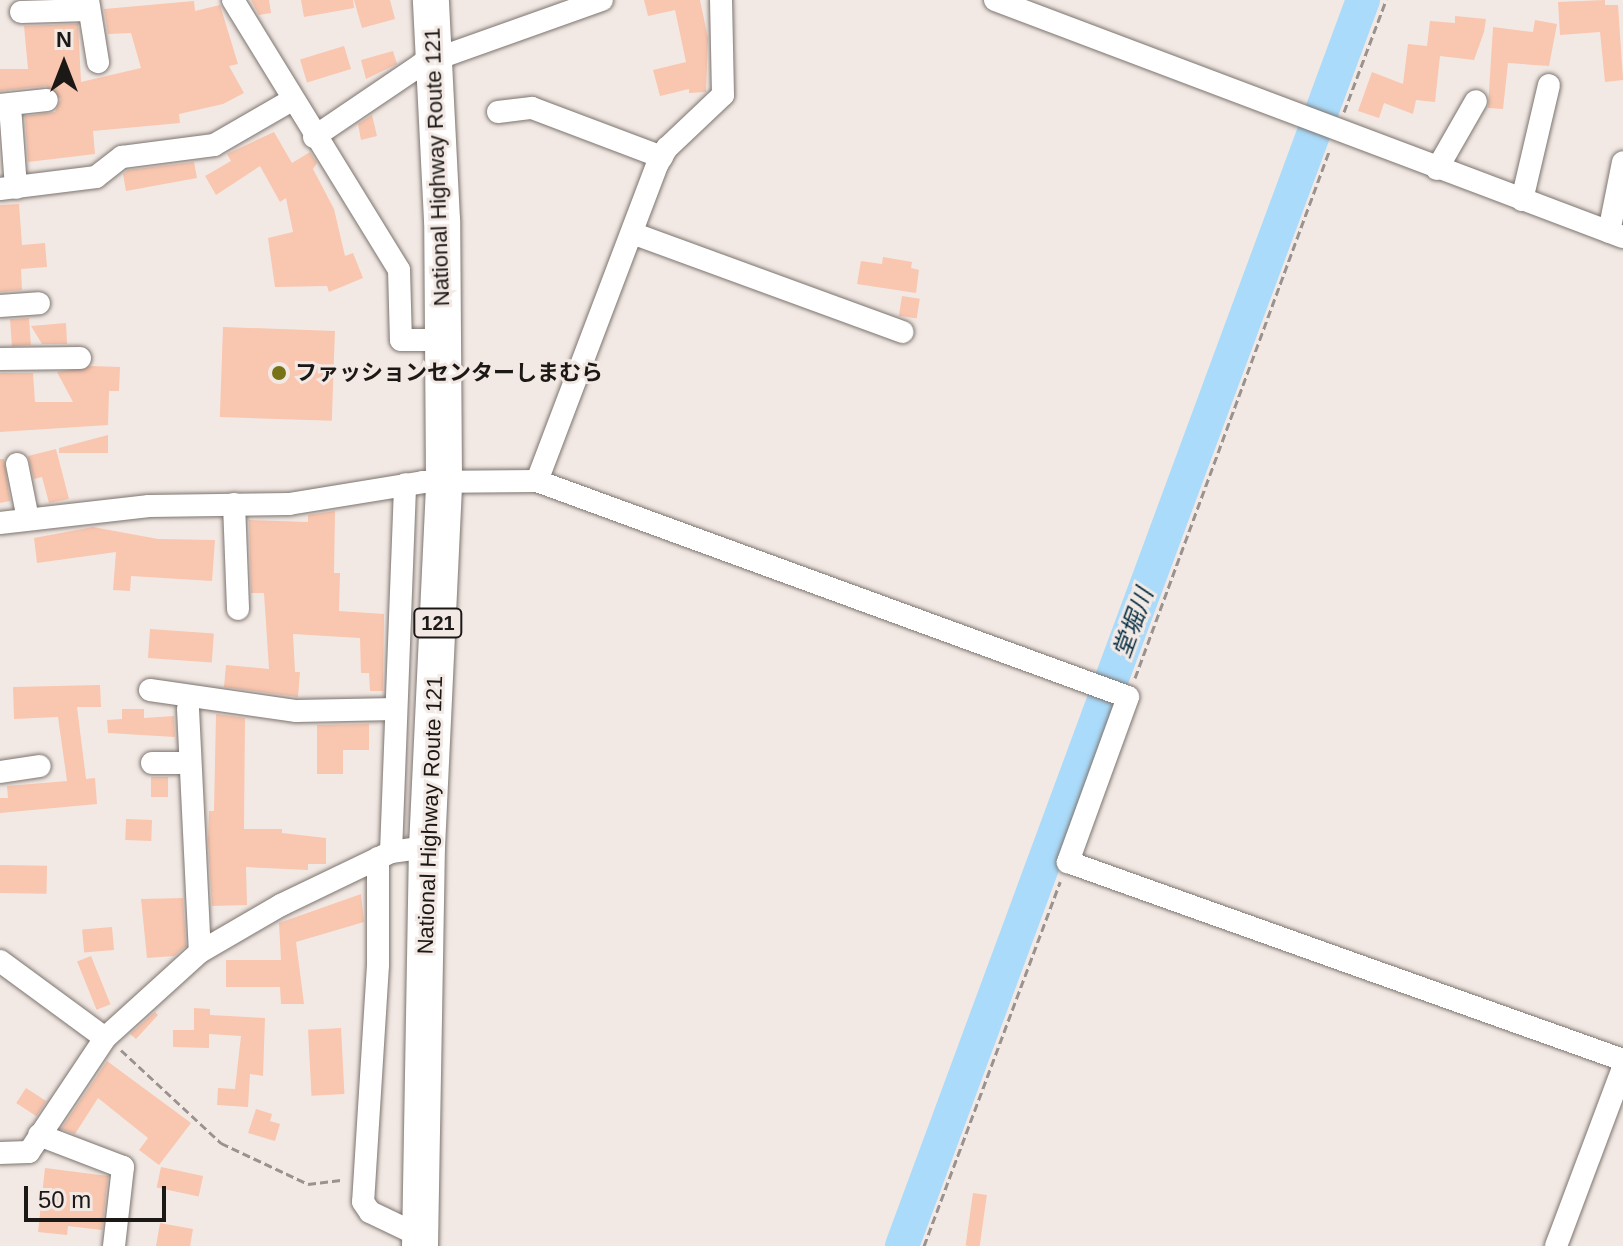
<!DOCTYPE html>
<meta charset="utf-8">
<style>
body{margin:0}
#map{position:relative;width:1623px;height:1246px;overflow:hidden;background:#f3e9e4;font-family:Helvetica,"Noto Sans JP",sans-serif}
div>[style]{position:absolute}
.river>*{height:34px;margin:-17px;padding:0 17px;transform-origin:17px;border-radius:17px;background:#aadbfa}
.building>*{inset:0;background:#f9c6af;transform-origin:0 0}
.path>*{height:3px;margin-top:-1.5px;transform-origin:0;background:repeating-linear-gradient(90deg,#9a928f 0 8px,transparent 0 12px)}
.roads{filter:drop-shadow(0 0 2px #7c746f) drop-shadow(0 0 2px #7c746f)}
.minor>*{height:22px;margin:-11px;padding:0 11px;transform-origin:11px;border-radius:11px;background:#fff}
.trunk>*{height:36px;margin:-18px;padding:0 18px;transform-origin:18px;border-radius:18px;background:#fff}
.dots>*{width:22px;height:22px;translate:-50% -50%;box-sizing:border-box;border:4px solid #f3e9e4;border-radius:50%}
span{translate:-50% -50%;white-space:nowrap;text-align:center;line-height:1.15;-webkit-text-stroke:6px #f3e9e4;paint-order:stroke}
.shield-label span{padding:2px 6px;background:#f3e9e4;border:2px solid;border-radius:6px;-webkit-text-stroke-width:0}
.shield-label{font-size:20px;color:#1b1816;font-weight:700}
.street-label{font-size:22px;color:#1b1816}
.poi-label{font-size:22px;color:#1b1816;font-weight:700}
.left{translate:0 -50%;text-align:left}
.water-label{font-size:24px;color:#052f44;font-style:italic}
.north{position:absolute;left:24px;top:24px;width:80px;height:80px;-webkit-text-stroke:6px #f3e9e4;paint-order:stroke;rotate:0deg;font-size:22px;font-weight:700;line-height:32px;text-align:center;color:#1b1816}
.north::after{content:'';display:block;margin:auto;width:28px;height:36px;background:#1b1816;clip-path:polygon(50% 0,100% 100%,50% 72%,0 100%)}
.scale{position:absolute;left:24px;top:1186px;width:142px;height:36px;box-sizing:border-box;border:4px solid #1b1816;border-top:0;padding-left:10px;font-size:24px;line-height:28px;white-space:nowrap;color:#1b1816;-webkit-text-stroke:6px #f3e9e4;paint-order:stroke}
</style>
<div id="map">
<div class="river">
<i style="left:902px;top:1246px;width:1329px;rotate:-69.7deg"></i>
</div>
<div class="building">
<i style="clip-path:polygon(251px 0,269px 0,271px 13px,259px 15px)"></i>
<i style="clip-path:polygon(301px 0,353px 0,354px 8px,304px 17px)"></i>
<i style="clip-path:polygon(354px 0,390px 0,395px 19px,362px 28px)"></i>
<i style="clip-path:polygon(644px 0,700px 0,708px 38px,706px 92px,689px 93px,689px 89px,660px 96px,653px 70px,686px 62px,675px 10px,648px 16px)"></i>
<i style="clip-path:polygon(1605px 0,1605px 5px,1618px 5px,1623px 80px,1605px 82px,1600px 32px,1560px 35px,1558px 2px)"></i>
<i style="clip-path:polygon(194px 1px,195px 11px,220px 5px,238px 64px,229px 66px,244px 93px,223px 104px,179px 114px,180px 123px,93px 131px,95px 154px,28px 162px,25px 116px,55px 112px,61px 99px,46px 86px,0 91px,0 69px,28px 69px,24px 26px,78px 24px,81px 82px,141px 68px,131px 33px,108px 34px,104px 9px)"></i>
<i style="clip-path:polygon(1455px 16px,1486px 19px,1484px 32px,1474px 60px,1440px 56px,1435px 102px,1416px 100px,1413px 114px,1384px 103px,1379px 118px,1358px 111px,1372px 72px,1403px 84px,1408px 44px,1427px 46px,1430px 21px,1455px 23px)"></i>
<i style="clip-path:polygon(1535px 20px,1557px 24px,1549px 66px,1508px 63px,1503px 109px,1488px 108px,1493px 27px,1533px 32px)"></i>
<i style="left:344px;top:46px;width:24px;height:46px;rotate:73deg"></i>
<i style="clip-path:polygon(393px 51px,397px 64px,366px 79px,361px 60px)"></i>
<i style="clip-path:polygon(372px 115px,377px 136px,361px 140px,358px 124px)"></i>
<i style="clip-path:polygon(274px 132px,292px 163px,310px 152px,317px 163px,313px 169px,334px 209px,345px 256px,353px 253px,363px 278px,329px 292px,327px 286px,275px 287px,268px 238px,293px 232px,286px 198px,280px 202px,260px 166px,216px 195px,205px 176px,231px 161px,227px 154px)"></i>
<i style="clip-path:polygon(194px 162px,197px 178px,126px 191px,123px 174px,128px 170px)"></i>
<i style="clip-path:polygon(19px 204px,22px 245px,45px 243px,47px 267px,21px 269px,22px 290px,0 292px,0 205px)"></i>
<i style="clip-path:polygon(883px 257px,912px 262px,911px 268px,919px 270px,916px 293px,857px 284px,861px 261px,882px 264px)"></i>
<i style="left:902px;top:296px;width:18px;height:20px;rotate:9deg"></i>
<i style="left:29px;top:318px;width:27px;height:19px;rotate:86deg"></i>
<i style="clip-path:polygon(66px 323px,67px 344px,42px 344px,31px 326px)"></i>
<i style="left:223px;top:327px;width:112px;height:90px;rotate:2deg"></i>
<i style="clip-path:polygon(91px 366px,120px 367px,119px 391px,109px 391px,108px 425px,0 432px,0 373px,33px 373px,35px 402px,73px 402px,57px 372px)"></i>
<i style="clip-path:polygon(108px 435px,108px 453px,59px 453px,59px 448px)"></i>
<i style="clip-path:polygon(56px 449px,69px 499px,49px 503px,42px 477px,34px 479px,28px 456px)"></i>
<i style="clip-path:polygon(0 459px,4px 459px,10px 501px,0 503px)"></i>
<i style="clip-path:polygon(335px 511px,334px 573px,340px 573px,339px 611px,384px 614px,383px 691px,370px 691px,369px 673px,361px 673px,360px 638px,293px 634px,295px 672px,300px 672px,298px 697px,224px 687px,226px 665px,269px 669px,264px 593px,251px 593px,249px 520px,308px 522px,308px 515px)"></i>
<i style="clip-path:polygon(93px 527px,158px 539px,215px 540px,212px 581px,131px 576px,130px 591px,113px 590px,116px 552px,37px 563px,34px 538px)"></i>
<i style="left:150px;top:629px;width:64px;height:29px;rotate:4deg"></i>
<i style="clip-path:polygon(100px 685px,101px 707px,77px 707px,86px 779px,95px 778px,97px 804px,0 813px,0 798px,8px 798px,7px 786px,67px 781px,58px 717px,14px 719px,13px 687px)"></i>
<i style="clip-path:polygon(122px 709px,144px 709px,144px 718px,174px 716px,175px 737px,108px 733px,107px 720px,122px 719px)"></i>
<i style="clip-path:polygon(216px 714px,245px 718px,244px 829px,282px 829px,282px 833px,326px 838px,326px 864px,308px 864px,308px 870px,246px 867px,247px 905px,212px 906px,208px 840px,209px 811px,214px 811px)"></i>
<i style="clip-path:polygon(369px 724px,369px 750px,343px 750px,343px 774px,317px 774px,317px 725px)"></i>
<i style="left:151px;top:777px;width:17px;height:20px"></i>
<i style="left:126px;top:819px;width:26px;height:21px;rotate:2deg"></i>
<i style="left:0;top:865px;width:47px;height:28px;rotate:1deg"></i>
<i style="clip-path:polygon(361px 894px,364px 922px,296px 942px,304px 1004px,281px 1004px,280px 987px,226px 987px,226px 960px,281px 960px,279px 923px)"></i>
<i style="clip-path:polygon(183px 898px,186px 946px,174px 956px,147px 958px,141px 899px)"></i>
<i style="left:112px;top:927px;width:23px;height:30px;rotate:85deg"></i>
<i style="left:91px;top:956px;width:52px;height:15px;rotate:68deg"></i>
<i style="clip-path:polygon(194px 1008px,210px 1009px,210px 1015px,265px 1018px,263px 1076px,250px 1074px,248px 1107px,217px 1105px,218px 1088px,235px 1089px,241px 1036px,209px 1034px,209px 1048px,173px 1047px,173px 1030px,194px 1030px)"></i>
<i style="clip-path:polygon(155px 1012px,158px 1015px,136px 1039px,130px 1034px)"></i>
<i style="left:341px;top:1028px;width:66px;height:33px;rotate:87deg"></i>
<i style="clip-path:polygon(107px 1061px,191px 1123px,159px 1165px,139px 1150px,148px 1138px,98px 1098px,75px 1134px,61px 1129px)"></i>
<i style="left:26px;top:1088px;width:24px;height:18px;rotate:33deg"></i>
<i style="clip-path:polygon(256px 1109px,272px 1114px,270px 1121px,280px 1124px,275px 1141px,248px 1133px)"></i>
<i style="left:161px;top:1167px;width:43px;height:21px;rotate:12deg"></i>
<i style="clip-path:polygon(45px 1168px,108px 1176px,102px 1230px,68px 1226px,67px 1235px,38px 1232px)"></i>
<i style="left:973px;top:1193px;width:14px;height:53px;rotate:8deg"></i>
<i style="clip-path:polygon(160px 1223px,193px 1229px,190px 1246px,156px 1246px)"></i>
</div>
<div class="path">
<i style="left:1344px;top:112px;width:120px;rotate:-69.4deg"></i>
<i style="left:1135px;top:678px;width:564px;rotate:-69.77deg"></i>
<i style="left:121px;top:1050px;width:137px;rotate:42.9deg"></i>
<i style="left:221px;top:1143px;width:96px;rotate:25.2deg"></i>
<i style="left:308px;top:1184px;width:35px;rotate:-7deg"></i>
<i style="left:924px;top:1246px;width:389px;rotate:-69.5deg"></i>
</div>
<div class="roads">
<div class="minor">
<i style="left:88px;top:0;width:63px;rotate:80.8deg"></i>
<i style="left:233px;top:0;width:317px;rotate:58.4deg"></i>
<i style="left:399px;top:270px;width:70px;rotate:88.4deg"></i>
<i style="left:401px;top:340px;width:41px"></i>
<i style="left:995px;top:0;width:671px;rotate:20.68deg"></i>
<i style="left:21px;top:12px;width:68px;rotate:-1.7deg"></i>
<i style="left:0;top:105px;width:47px;rotate:-6.1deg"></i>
<i style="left:10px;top:106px;width:82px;rotate:85.8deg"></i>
<i style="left:498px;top:112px;width:34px;rotate:-7deg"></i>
<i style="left:532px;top:108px;width:139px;rotate:20.7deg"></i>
<i style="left:314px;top:137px;width:130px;rotate:-34.1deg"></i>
<i style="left:422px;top:64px;width:191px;rotate:-19.6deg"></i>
<i style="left:1437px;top:169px;width:78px;rotate:-60.2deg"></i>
<i style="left:0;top:189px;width:97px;rotate:-7.1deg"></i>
<i style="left:96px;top:177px;width:33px;rotate:-38deg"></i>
<i style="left:122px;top:157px;width:93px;rotate:-7.4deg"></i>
<i style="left:214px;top:145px;width:90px;rotate:-30deg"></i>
<i style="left:1522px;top:200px;width:118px;rotate:-76.8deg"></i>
<i style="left:1609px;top:232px;width:71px;rotate:-78.7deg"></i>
<i style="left:632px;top:233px;width:288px;rotate:20.1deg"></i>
<i style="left:0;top:306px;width:39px;rotate:-4deg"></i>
<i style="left:0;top:359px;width:80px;rotate:-0.7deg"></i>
<i style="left:17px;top:464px;width:56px;rotate:78.7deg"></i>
<i style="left:537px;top:481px;width:338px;rotate:-69.2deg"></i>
<i style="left:657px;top:165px;width:20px;rotate:-60deg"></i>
<i style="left:667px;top:148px;width:77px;rotate:-43.4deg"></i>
<i style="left:723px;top:95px;width:95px;rotate:-91.2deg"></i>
<i style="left:234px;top:504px;width:105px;rotate:87.8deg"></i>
<i style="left:0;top:523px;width:150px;rotate:-6.5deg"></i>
<i style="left:149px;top:506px;width:140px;rotate:-0.8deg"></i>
<i style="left:289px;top:504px;width:136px;rotate:-9.3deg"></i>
<i style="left:423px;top:482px;width:114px;rotate:-0.5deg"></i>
<i style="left:537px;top:481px;width:629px;rotate:20.08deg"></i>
<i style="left:1128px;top:697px;width:176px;rotate:110deg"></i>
<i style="left:1068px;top:862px;width:589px;rotate:19.63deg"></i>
<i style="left:150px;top:690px;width:148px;rotate:8.2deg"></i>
<i style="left:296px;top:711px;width:100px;rotate:-1.1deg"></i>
<i style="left:188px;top:709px;width:243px;rotate:87.2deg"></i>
<i style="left:152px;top:763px;width:37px"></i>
<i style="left:0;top:772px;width:40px;rotate:-8.5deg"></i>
<i style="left:391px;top:852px;width:368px;rotate:-87.8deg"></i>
<i style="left:378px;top:858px;width:107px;rotate:90deg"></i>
<i style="left:378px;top:965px;width:237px;rotate:93.6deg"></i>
<i style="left:363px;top:1202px;width:12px;rotate:55deg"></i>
<i style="left:370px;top:1212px;width:55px;rotate:25.6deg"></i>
<i style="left:0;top:961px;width:130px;rotate:36.3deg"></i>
<i style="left:39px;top:1135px;width:90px;rotate:20.9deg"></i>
<i style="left:123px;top:1167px;width:80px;rotate:96.5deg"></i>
<i style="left:0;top:1153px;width:29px;rotate:-2deg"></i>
<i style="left:29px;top:1152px;width:137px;rotate:-56.3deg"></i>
<i style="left:105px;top:1038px;width:128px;rotate:-42.2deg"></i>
<i style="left:200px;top:952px;width:94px;rotate:-30.1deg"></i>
<i style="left:281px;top:905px;width:122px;rotate:-25.7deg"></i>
<i style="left:391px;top:852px;width:36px;rotate:-8deg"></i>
<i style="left:1556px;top:1246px;width:190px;rotate:-69.4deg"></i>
</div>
<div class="trunk">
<i style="left:420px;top:1246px;width:399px;rotate:-89deg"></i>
<i style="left:427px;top:847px;width:367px;rotate:-87.3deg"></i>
<i style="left:444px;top:480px;width:260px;rotate:-90.4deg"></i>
<i style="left:442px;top:220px;width:220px;rotate:-92.9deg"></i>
</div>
</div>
<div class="dots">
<i style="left:279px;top:373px;background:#797317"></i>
</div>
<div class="shield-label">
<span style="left:438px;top:623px">121</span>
</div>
<div class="street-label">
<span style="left:437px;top:167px;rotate:-92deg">National Highway Route 121</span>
<span style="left:430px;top:815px;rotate:-88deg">National Highway Route 121</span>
</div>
<div class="poi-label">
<span class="left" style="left:295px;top:373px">ファッションセンターしまむら</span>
</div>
<div class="water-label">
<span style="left:1133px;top:623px;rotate:-70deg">堂堀川</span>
</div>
<div class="north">N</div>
<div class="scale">50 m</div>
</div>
